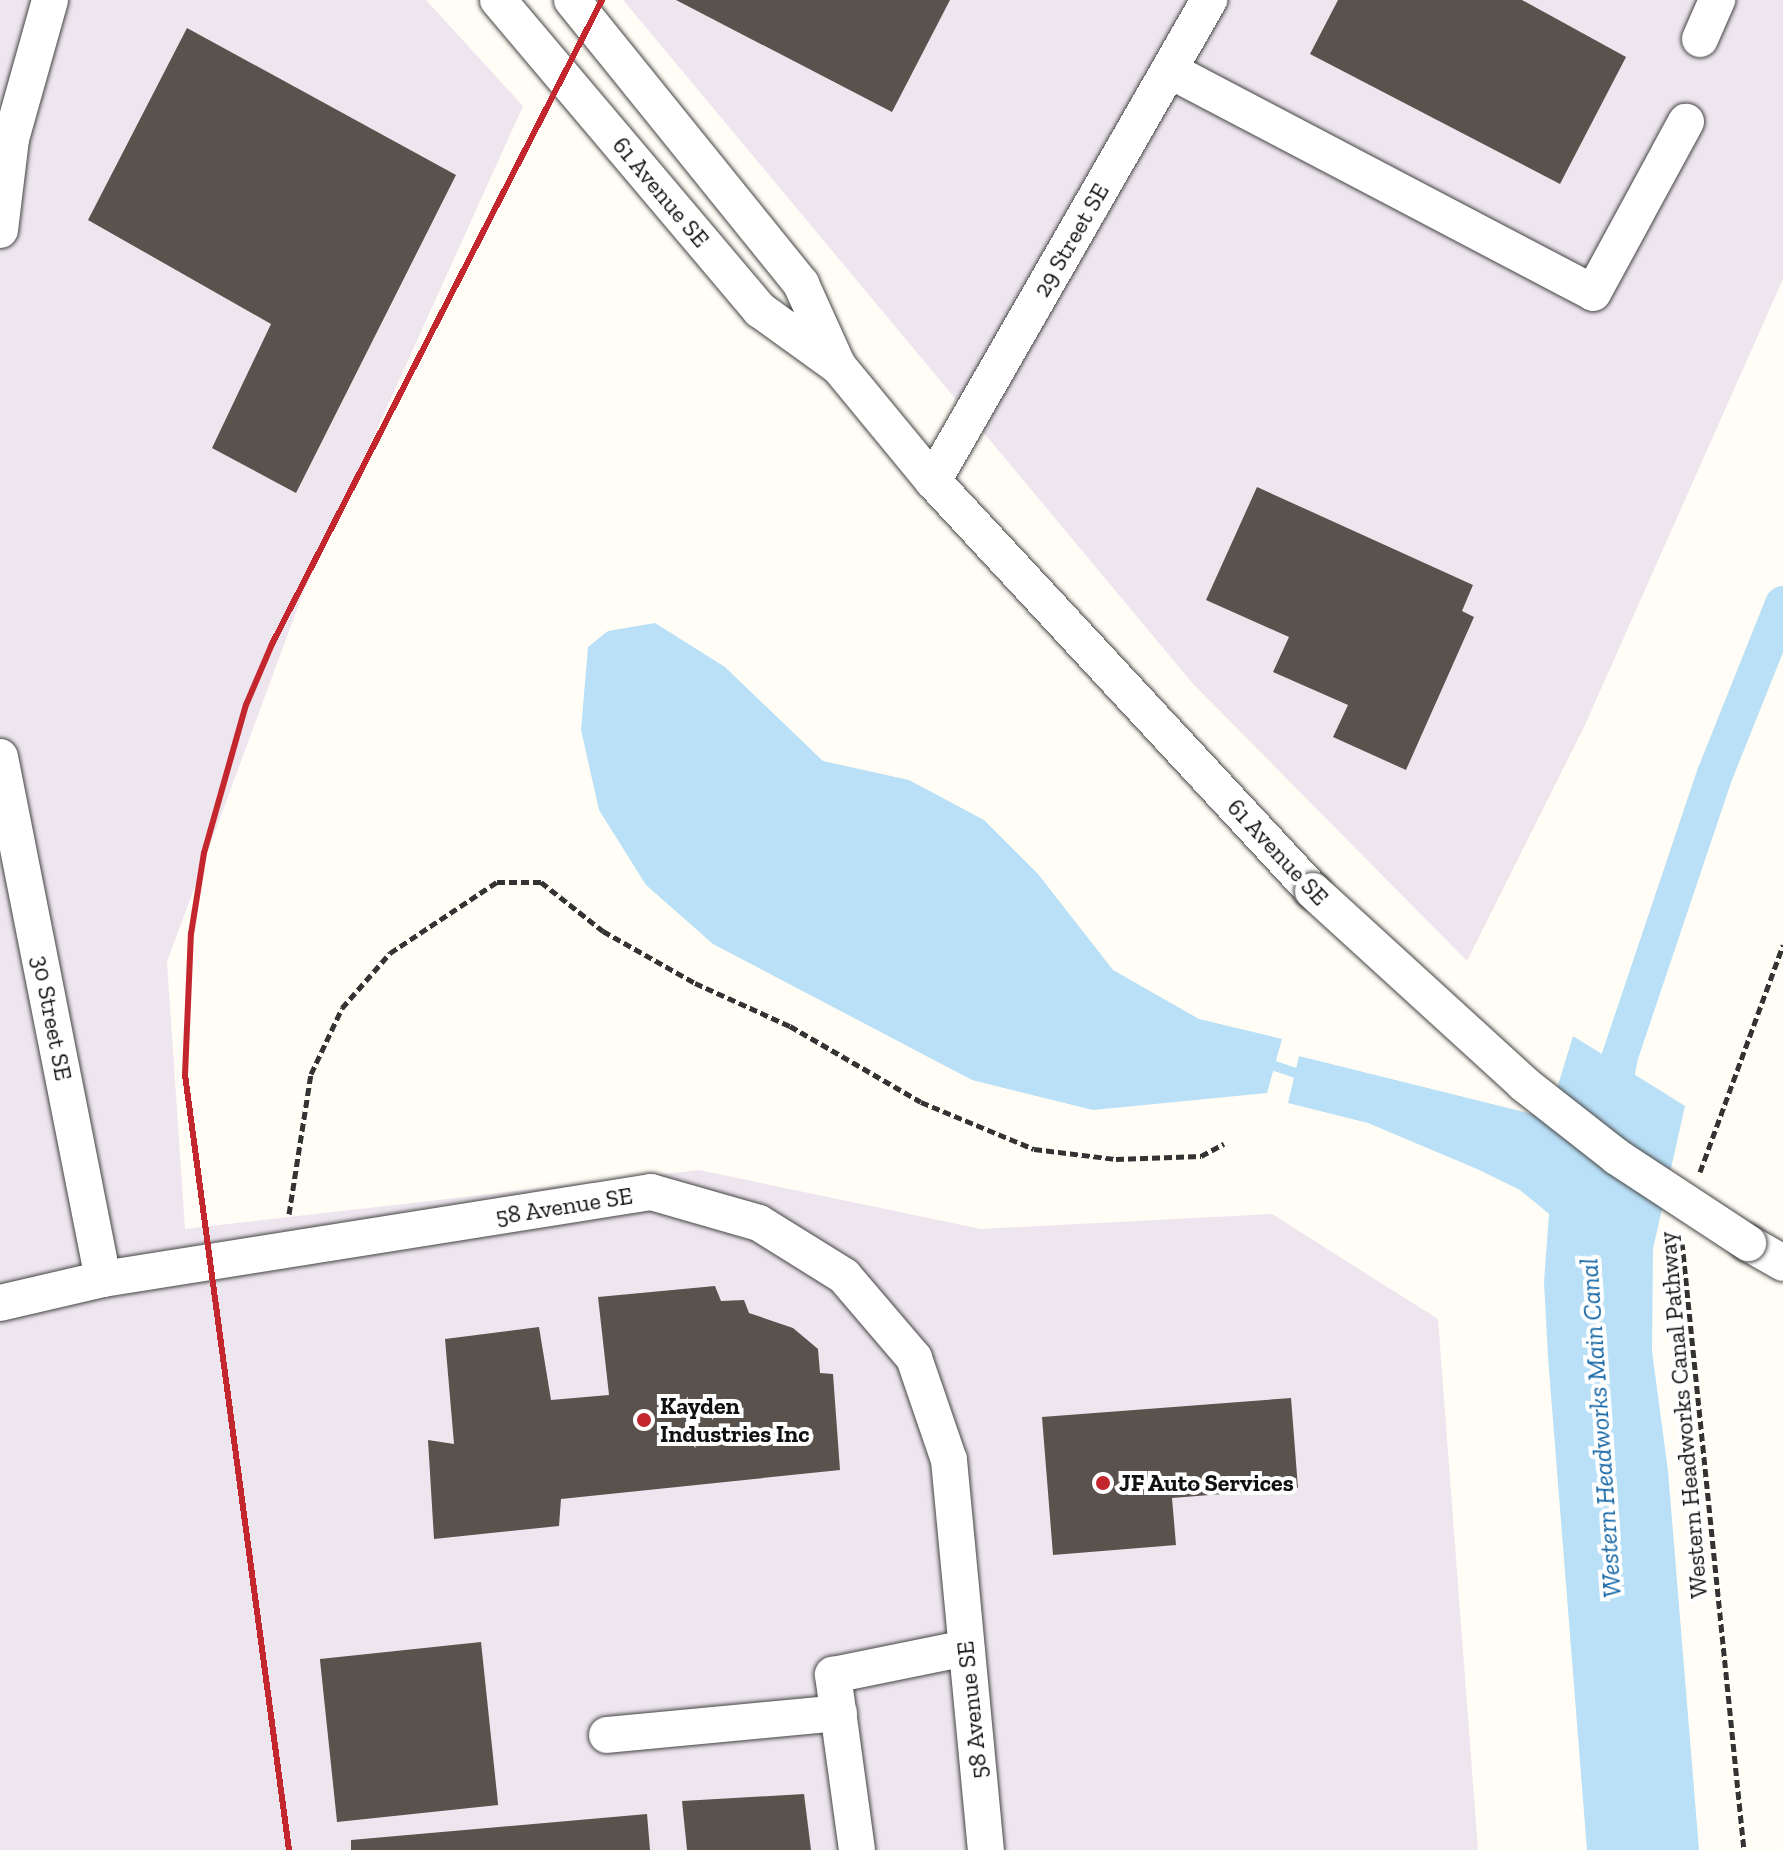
<!DOCTYPE html>
<style>
body{margin:0}
#map{position:relative;width:1783px;height:1850px;overflow:hidden;background:#fffdf5;font-family:"Zilla Slab",serif}
div>[style]{position:absolute}
.industrial>*{inset:0;background:#eee6ef}
.water>*{inset:0;background:#b9e0f7}
.stream>*{height:10px;margin:-5px;padding:0 5px;transform-origin:5px;border-radius:5px;background:#b9e0f7}
.canal>*{height:36px;margin:-18px;padding:0 18px;transform-origin:18px;border-radius:18px;background:#b9e0f7}
.building>*{inset:0;background:#5a524d;transform-origin:0 0}
.path>*{height:5px;margin-top:-2.5px;transform-origin:0;background:repeating-linear-gradient(90deg,#333 0 8px,transparent 0 12px)}
.roads{filter:drop-shadow(0 0 2px #444) drop-shadow(0 0 2px #444)}
.minor>*{height:36px;margin:-18px;padding:0 18px;transform-origin:18px;border-radius:18px;background:#fff}
.rail>*{height:6px;margin:-3px;padding:0 3px;transform-origin:3px;border-radius:3px;background:#c4262e}
.bridges{filter:drop-shadow(0 0 2px #444) drop-shadow(0 0 2px #444)}
.minor-bridge>*{height:36px;margin:-18px;padding:0 18px;transform-origin:18px;border-radius:18px;background:#fff}
.dots>*{width:22px;height:22px;translate:-50% -50%;box-sizing:border-box;border:4px solid #fff;border-radius:50%}
span{translate:-50% -50%;white-space:nowrap;text-align:center;line-height:1.15;-webkit-text-stroke:8px #fff;paint-order:stroke}
.street-label{font-size:24px;color:#111}
.poi-label{font-size:24px;color:#111;font-weight:700}
.left{translate:0 -50%;text-align:left}
.water-label{font-size:26px;color:#1768a6;font-style:italic}
</style>
<div id="map">
<div class="industrial">
<i style="clip-path:polygon(0 0,426px 0,523px 106px,303px 593px,167px 962px,185px 1229px,699px 1170px,981px 1229px,1272px 1214px,1438px 1319px,1478px 1850px,0 1850px)"></i>
<i style="clip-path:polygon(623px 0,1783px 0,1783px 279px,1585px 725px,1467px 961px,1193px 684px)"></i>
</div>
<div class="water">
<i style="clip-path:polygon(655px 623px,725px 667px,823px 761px,909px 780px,984px 820px,1038px 874px,1113px 970px,1199px 1019px,1282px 1039px,1267px 1093px,1093px 1110px,972px 1080px,713px 944px,646px 885px,599px 810px,581px 730px,588px 647px,608px 631px)"></i>
<i style="clip-path:polygon(1573px 1036px,1685px 1106px,1653px 1249px,1652px 1351px,1668px 1471px,1699px 1850px,1587px 1850px,1548px 1357px,1544px 1282px,1549px 1214px,1520px 1190px,1477px 1169px,1368px 1123px,1288px 1103px,1299px 1056px,1548px 1118px)"></i>
</div>
<div class="stream">
<i style="left:1275px;top:1066px;width:34px;rotate:19deg"></i>
</div>
<div class="canal">
<i style="left:1610px;top:1112px;width:57px;rotate:-79.9deg"></i>
<i style="left:1620px;top:1056px;width:298px;rotate:-71.4deg"></i>
<i style="left:1715px;top:774px;width:183px;rotate:-68.2deg"></i>
</div>
<div class="building">
<i style="clip-path:polygon(676px 0,950px 0,892px 112px)"></i>
<i style="clip-path:polygon(1338px 0,1522px 0,1626px 57px,1560px 184px,1310px 54px)"></i>
<i style="clip-path:polygon(187px 28px,456px 175px,296px 493px,212px 448px,271px 324px,88px 220px)"></i>
<i style="clip-path:polygon(1257px 487px,1473px 585px,1462px 611px,1474px 617px,1406px 770px,1333px 737px,1348px 705px,1273px 672px,1289px 637px,1206px 600px)"></i>
<i style="clip-path:polygon(715px 1286px,721px 1301px,744px 1300px,749px 1313px,793px 1328px,818px 1349px,820px 1373px,833px 1374px,840px 1470px,561px 1499px,559px 1526px,434px 1539px,428px 1440px,454px 1444px,445px 1339px,539px 1327px,551px 1400px,609px 1395px,598px 1297px)"></i>
<i style="clip-path:polygon(1291px 1398px,1298px 1488px,1172px 1498px,1176px 1545px,1053px 1555px,1042px 1417px)"></i>
<i style="left:481px;top:1642px;width:164px;height:162px;rotate:84deg"></i>
<i style="clip-path:polygon(804px 1794px,811px 1850px,687px 1850px,682px 1801px)"></i>
<i style="clip-path:polygon(647px 1814px,650px 1850px,351px 1850px,351px 1840px)"></i>
</div>
<div class="path">
<i style="left:1700px;top:1172px;width:242px;rotate:-69.9deg"></i>
<i style="left:289px;top:1214px;width:142px;rotate:-81.1deg"></i>
<i style="left:311px;top:1074px;width:73px;rotate:-64.8deg"></i>
<i style="left:342px;top:1008px;width:73px;rotate:-48.9deg"></i>
<i style="left:390px;top:953px;width:128px;rotate:-33.6deg"></i>
<i style="left:497px;top:882px;width:44px"></i>
<i style="left:541px;top:882px;width:79px;rotate:38.3deg"></i>
<i style="left:603px;top:931px;width:106px;rotate:29.5deg"></i>
<i style="left:695px;top:983px;width:104px;rotate:24.4deg"></i>
<i style="left:790px;top:1026px;width:151px;rotate:30.1deg"></i>
<i style="left:921px;top:1102px;width:122px;rotate:22.6deg"></i>
<i style="left:1034px;top:1149px;width:83px;rotate:7deg"></i>
<i style="left:1116px;top:1159px;width:85px;rotate:-2deg"></i>
<i style="left:1201px;top:1156px;width:26px;rotate:-28deg"></i>
<i style="left:1682px;top:1242px;width:611px;rotate:84.18deg"></i>
</div>
<div class="roads">
<div class="minor">
<i style="left:498px;top:0;width:406px;rotate:49.8deg"></i>
<i style="left:760px;top:310px;width:97px;rotate:35.8deg"></i>
<i style="left:839px;top:367px;width:148px;rotate:50.5deg"></i>
<i style="left:933px;top:481px;width:559px;rotate:47.17deg"></i>
<i style="left:572px;top:0;width:365px;rotate:51.1deg"></i>
<i style="left:801px;top:284px;width:90px;rotate:65.7deg"></i>
<i style="left:1700px;top:39px;width:43px;rotate:-66.4deg"></i>
<i style="left:1169px;top:70px;width:479px;rotate:27.7deg"></i>
<i style="left:1593px;top:293px;width:195px;rotate:-61.5deg"></i>
<i style="left:0;top:230px;width:92px;rotate:-83.1deg"></i>
<i style="left:11px;top:139px;width:144px;rotate:-74.3deg"></i>
<i style="left:933px;top:481px;width:555px;rotate:-60.15deg"></i>
<i style="left:0;top:757px;width:532px;rotate:78.84deg"></i>
<i style="left:1748px;top:1243px;width:40px;rotate:29.7deg"></i>
<i style="left:0;top:1303px;width:106px;rotate:-13.1deg"></i>
<i style="left:103px;top:1279px;width:555px;rotate:-9.02deg"></i>
<i style="left:651px;top:1192px;width:112px;rotate:16deg"></i>
<i style="left:759px;top:1223px;width:100px;rotate:31.9deg"></i>
<i style="left:844px;top:1276px;width:108px;rotate:49.5deg"></i>
<i style="left:914px;top:1358px;width:108px;rotate:71.1deg"></i>
<i style="left:949px;top:1460px;width:392px;rotate:84.6deg"></i>
<i style="left:607px;top:1735px;width:233px;rotate:-5.4deg"></i>
<i style="left:857px;top:1850px;width:177px;rotate:-97.8deg"></i>
<i style="left:833px;top:1675px;width:136px;rotate:-11.5deg"></i>
</div>
</div>
<div class="rail">
<i style="left:289px;top:1850px;width:782px;rotate:-97.64deg"></i>
<i style="left:185px;top:1075px;width:141px;rotate:-87.6deg"></i>
<i style="left:191px;top:934px;width:82px;rotate:-80.9deg"></i>
<i style="left:204px;top:853px;width:154px;rotate:-74.2deg"></i>
<i style="left:246px;top:705px;width:66px;rotate:-66.9deg"></i>
<i style="left:272px;top:644px;width:724px;rotate:-62.87deg"></i>
</div>
<div class="bridges">
<div class="minor-bridge">
<i style="left:1313px;top:891px;width:286px;rotate:42.4deg"></i>
<i style="left:1524px;top:1084px;width:118px;rotate:38.1deg"></i>
<i style="left:1617px;top:1157px;width:157px;rotate:33.3deg"></i>
</div>
</div>
<div class="dots">
<i style="left:644px;top:1420px;background:#c4262e"></i>
<i style="left:1103px;top:1483px;background:#c4262e"></i>
</div>
<div class="street-label">
<span style="left:661px;top:192px;rotate:50deg">61 Avenue SE</span>
<span style="left:1071px;top:240px;rotate:-60deg">29 Street SE</span>
<span style="left:1278px;top:852px;rotate:47deg">61 Avenue SE</span>
<span style="left:52px;top:1018px;rotate:79deg">30 Street SE</span>
<span style="left:564px;top:1206px;rotate:-9deg">58 Avenue SE</span>
<span style="left:1683px;top:1415px;rotate:-95deg">Western Headworks Canal Pathway</span>
<span style="left:972px;top:1710px;rotate:-96deg">58 Avenue SE</span>
</div>
<div class="poi-label">
<span class="left" style="left:660px;top:1420px">Kayden<br>Industries Inc</span>
<span class="left" style="left:1119px;top:1483px">JF Auto Services</span>
</div>
<div class="water-label">
<span style="left:1601px;top:1428px;rotate:-94deg">Western Headworks Main Canal</span>
</div>
</div>
